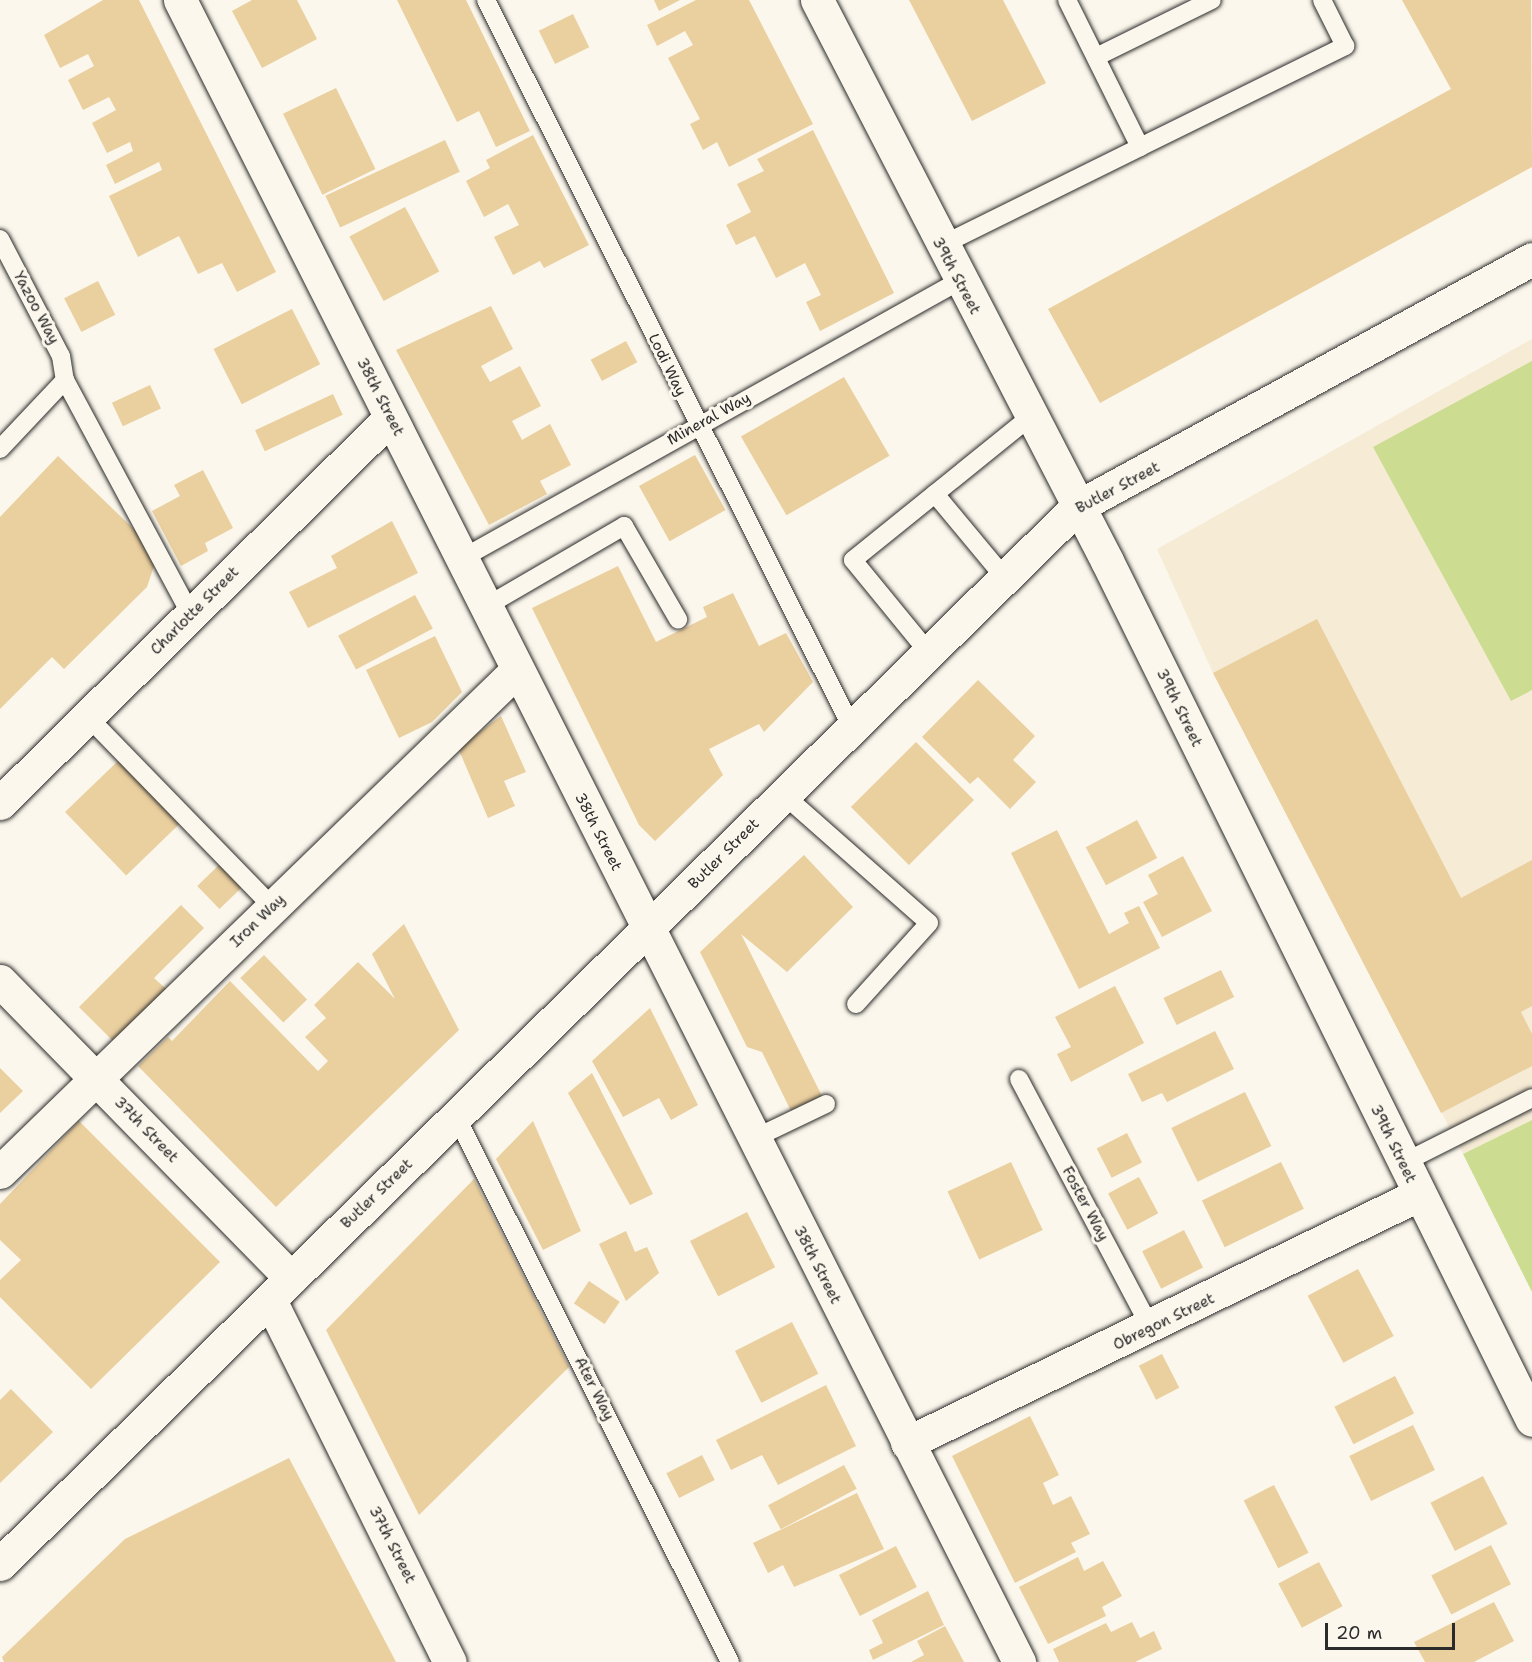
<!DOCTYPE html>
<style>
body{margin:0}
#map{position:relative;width:1532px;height:1662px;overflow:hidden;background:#fbf7ec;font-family:"Shantell Sans",sans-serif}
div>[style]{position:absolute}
.built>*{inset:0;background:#f6ebd5}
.green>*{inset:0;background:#ccdd91}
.building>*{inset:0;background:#eacf9f;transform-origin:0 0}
.roads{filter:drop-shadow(0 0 2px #2b2b2b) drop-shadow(0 0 2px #2b2b2b)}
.service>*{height:18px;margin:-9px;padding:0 9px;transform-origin:9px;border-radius:9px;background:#fbf7ec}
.minor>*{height:33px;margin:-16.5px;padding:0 16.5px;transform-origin:16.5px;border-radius:16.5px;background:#fbf7ec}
.secondary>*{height:33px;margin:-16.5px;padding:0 16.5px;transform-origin:16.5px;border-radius:16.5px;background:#fbf7ec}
span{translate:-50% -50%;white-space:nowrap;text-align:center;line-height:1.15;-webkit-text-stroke:6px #fbf7ec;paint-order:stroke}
.street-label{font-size:15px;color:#2b2b2b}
.scale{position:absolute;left:1325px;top:1623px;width:130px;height:27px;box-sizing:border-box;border:3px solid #2b2b2b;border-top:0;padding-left:8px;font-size:18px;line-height:21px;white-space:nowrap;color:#2b2b2b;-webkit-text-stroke:4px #fbf7ec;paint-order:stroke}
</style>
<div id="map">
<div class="built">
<i style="clip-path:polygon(1532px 339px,1532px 1120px,1463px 1154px,1213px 673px,1157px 549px)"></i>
</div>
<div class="green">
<i style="clip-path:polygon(1532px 361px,1532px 690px,1511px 701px,1373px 447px)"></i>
<i style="clip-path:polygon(1532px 1120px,1532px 1292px,1463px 1154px)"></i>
</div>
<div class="building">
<i style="clip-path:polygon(103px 0,139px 0,276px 272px,237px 292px,222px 263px,198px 274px,179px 236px,138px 257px,109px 196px,162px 170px,159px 162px,115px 184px,106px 165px,133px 151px,130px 142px,107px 153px,92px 123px,116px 110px,109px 97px,83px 110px,68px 80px,94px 66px,88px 54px,60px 68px,44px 35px)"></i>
<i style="clip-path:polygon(252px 0,297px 0,317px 39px,262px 68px,232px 11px)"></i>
<i style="clip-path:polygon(397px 0,466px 0,530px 131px,496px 147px,479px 111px,457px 122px)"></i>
<i style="clip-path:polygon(654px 0,680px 0,659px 11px)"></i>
<i style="clip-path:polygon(696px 0,749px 0,813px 124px,729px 167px,717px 142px,703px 150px,690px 124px,700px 119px,668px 58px,693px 45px,685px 31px,657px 46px,647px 25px)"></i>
<i style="clip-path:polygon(909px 0,1003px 0,1046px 83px,972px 121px)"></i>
<i style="clip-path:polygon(1402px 0,1531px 0,1532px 167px,1100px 403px,1048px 309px,1451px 89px)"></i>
<i style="left:573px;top:14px;width:37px;height:38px;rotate:64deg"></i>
<i style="left:336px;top:88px;width:90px;height:59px;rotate:64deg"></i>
<i style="clip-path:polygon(813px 130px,894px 293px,820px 331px,806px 302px,821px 295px,805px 263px,776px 278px,755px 236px,736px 245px,726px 225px,751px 212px,737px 184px,764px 171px,757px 159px)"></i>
<i style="clip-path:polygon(533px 135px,589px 245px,544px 268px,540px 261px,513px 275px,494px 237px,519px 225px,508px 204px,484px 217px,466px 181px,490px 168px,486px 160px)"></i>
<i style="left:445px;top:140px;width:35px;height:132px;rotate:65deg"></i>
<i style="left:405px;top:207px;width:73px;height:63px;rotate:62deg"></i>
<i style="left:98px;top:281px;width:38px;height:38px;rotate:63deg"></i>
<i style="clip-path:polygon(491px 306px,513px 349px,481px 366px,490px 382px,520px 366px,541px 406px,512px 421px,522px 440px,550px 424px,571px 465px,540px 481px,547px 494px,489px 525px,396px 350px)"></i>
<i style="left:292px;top:309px;width:62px;height:88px;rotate:63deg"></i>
<i style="left:626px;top:341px;width:24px;height:40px;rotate:62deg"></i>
<i style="left:844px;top:377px;width:91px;height:119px;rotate:60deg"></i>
<i style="left:150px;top:385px;width:26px;height:42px;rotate:65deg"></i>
<i style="left:333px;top:394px;width:23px;height:86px;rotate:65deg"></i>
<i style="left:695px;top:455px;width:63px;height:64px;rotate:61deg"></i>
<i style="clip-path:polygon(58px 456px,143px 538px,155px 563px,147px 587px,64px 669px,52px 657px,0 709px,0 517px)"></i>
<i style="clip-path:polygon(203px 470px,233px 528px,205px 543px,208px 551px,181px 566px,152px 511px,180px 496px,174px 485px)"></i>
<i style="clip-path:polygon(392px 521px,418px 573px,308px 628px,289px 592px,337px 568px,331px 556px)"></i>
<i style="clip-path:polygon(618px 566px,656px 642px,707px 617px,703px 607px,733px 593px,759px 646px,786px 633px,813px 682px,764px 732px,759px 724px,709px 749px,723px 775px,655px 841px,639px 825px,532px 608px)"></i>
<i style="left:415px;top:595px;width:38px;height:87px;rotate:62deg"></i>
<i style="clip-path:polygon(1317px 619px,1461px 898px,1532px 860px,1532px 1006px,1521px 1012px,1532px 1034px,1532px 1066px,1441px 1113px,1213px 673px)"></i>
<i style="clip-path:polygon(435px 636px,462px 692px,432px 722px,399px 738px,366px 670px)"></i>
<i style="clip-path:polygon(978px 680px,1035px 736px,1013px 760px,1036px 782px,1010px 809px,978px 777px,970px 784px,922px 737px)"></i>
<i style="clip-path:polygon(501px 716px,526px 772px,504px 781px,515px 806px,488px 818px,458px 748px)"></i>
<i style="left:916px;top:742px;width:82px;height:92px;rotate:45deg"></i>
<i style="left:119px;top:760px;width:88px;height:75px;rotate:46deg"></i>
<i style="left:1137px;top:820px;width:43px;height:58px;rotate:62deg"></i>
<i style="clip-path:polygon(1057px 830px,1109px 934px,1129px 923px,1124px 913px,1139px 906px,1160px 948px,1079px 989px,1011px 853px)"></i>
<i style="clip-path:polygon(804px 855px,853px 907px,787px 972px,741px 934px,822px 1096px,791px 1111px,762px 1052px,747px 1047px,700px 952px)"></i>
<i style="clip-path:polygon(1183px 856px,1212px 911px,1162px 937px,1143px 902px,1158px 894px,1148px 875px)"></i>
<i style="left:221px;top:863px;width:32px;height:33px;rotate:46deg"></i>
<i style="clip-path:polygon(181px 905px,204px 928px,154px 978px,166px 989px,113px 1041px,79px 1007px)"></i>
<i style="clip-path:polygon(404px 924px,459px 1030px,276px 1207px,138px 1066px,168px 1037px,172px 1041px,230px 981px,318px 1071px,328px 1061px,305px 1037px,326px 1018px,314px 1005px,358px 962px,395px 999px,372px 954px)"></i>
<i style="left:264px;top:955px;width:62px;height:33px;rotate:46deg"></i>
<i style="left:1221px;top:970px;width:30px;height:64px;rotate:64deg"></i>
<i style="clip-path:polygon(1115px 986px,1144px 1043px,1071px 1082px,1057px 1054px,1071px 1047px,1055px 1017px)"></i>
<i style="clip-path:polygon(650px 1008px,698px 1105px,671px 1120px,659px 1098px,623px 1117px,592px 1061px)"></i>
<i style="clip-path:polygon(1215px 1031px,1234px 1069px,1167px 1102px,1162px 1093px,1142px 1102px,1128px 1074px)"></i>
<i style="clip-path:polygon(0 1068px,23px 1091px,0 1113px)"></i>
<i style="clip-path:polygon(592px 1073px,653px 1194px,630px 1205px,568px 1093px)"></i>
<i style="left:1245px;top:1092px;width:60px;height:82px;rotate:64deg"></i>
<i style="clip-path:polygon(79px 1121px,220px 1262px,91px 1389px,0 1297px,0 1280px,21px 1260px,0 1240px,0 1204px)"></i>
<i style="clip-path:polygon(533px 1121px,581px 1231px,543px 1250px,496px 1159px)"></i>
<i style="left:1127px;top:1133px;width:33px;height:34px;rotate:63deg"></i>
<i style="left:1011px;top:1162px;width:75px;height:70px;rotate:65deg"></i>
<i style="left:1281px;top:1162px;width:52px;height:88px;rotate:64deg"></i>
<i style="left:1139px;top:1177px;width:41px;height:35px;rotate:62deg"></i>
<i style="clip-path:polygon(474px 1179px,569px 1367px,419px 1515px,326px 1330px)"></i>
<i style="left:747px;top:1212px;width:62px;height:64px;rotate:63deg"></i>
<i style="left:1184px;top:1230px;width:42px;height:47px;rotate:63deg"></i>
<i style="clip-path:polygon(626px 1231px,635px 1252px,647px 1247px,659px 1273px,626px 1301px,599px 1244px)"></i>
<i style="left:1358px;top:1269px;width:76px;height:57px;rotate:62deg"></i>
<i style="left:589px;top:1281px;width:37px;height:27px;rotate:34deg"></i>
<i style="left:792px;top:1322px;width:58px;height:64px;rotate:63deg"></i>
<i style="left:1162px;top:1354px;width:38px;height:26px;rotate:63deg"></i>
<i style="left:1395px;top:1376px;width:42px;height:68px;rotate:63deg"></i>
<i style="clip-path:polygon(826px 1385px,856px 1446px,778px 1485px,762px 1455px,731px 1470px,716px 1440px)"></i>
<i style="clip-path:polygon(11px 1389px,53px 1432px,0 1483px,0 1400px)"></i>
<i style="clip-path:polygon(1030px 1416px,1059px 1475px,1043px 1483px,1053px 1505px,1071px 1496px,1090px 1534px,1071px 1543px,1076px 1552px,1015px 1583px,952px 1456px)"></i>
<i style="left:1413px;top:1425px;width:50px;height:71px;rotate:64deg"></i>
<i style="left:702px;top:1455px;width:28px;height:40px;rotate:63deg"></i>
<i style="clip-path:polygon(289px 1458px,396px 1662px,4px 1662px,2px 1657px,125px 1539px)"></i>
<i style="left:844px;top:1465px;width:27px;height:86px;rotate:62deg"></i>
<i style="left:1483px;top:1476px;width:54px;height:59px;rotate:63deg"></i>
<i style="left:1274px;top:1485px;width:76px;height:34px;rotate:63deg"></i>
<i style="clip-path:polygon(857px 1493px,884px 1549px,794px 1587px,783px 1565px,768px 1573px,753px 1543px)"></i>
<i style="left:1491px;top:1545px;width:44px;height:67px;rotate:63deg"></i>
<i style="left:896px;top:1546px;width:46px;height:64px;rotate:63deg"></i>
<i style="clip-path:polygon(1078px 1557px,1084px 1571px,1103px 1561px,1122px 1596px,1102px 1607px,1106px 1616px,1048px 1644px,1019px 1587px)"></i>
<i style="left:1319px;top:1562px;width:50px;height:46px;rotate:62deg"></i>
<i style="clip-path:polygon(928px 1591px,944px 1625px,873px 1660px,869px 1650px,883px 1643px,872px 1620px)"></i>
<i style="clip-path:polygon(1494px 1602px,1514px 1641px,1474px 1662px,1425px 1662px,1414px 1642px)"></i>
<i style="clip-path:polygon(1132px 1622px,1140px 1638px,1154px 1631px,1162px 1649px,1135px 1662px,1059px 1662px,1053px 1649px,1106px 1623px,1111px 1632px)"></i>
<i style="clip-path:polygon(945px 1626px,964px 1662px,911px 1662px,924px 1655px,917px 1641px)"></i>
</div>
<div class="roads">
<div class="service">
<i style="left:486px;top:0;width:815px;rotate:63.31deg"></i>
<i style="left:1096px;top:57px;width:129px;rotate:-26.2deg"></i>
<i style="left:1140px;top:147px;width:229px;rotate:-26.2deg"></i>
<i style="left:1345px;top:46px;width:51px;rotate:-116.6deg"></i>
<i style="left:0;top:239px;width:132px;rotate:62.5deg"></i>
<i style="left:61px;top:356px;width:24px;rotate:81deg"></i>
<i style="left:65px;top:380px;width:267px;rotate:61.8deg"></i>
<i style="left:940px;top:246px;width:223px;rotate:-26.3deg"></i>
<i style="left:1140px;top:147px;width:164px;rotate:-116.4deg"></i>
<i style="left:0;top:449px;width:95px;rotate:-46.7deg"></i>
<i style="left:935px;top:494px;width:109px;rotate:50.2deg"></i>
<i style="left:461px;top:559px;width:570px;rotate:-29.17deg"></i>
<i style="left:485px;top:607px;width:161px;rotate:-30.2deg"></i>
<i style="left:624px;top:526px;width:108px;rotate:59.9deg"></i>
<i style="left:929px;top:653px;width:120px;rotate:-129.3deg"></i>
<i style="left:853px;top:560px;width:228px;rotate:-38.9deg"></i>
<i style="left:88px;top:717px;width:265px;rotate:45.8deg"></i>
<i style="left:784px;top:795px;width:193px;rotate:41.4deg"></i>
<i style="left:929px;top:923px;width:109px;rotate:132deg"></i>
<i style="left:1019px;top:1079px;width:282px;rotate:62.1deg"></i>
<i style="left:456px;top:1116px;width:611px;rotate:63.35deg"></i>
<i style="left:753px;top:1139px;width:81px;rotate:-25.6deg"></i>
<i style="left:1403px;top:1163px;width:144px;rotate:-26.7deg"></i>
</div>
<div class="minor">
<i style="left:180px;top:0;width:1862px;rotate:63.21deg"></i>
<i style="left:817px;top:0;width:632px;rotate:62.66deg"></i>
<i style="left:1107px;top:561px;width:958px;rotate:63.68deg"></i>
<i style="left:0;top:803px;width:548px;rotate:-44.63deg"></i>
<i style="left:0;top:981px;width:416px;rotate:45.6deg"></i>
<i style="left:0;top:1172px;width:719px;rotate:-44.15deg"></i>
<i style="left:270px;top:1300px;width:404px;rotate:63.6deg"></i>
<i style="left:907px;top:1443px;width:568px;rotate:-25.89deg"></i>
</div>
<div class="secondary">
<i style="left:0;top:1564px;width:1509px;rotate:-44.46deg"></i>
<i style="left:1077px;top:507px;width:518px;rotate:-28.59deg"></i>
</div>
</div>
<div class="street-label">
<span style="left:956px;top:276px;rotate:62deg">39th Street</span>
<span style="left:36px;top:308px;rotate:62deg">Yazoo Way</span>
<span style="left:667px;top:365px;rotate:64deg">Lodi Way</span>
<span style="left:380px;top:397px;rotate:63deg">38th Street</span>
<span style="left:709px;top:419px;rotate:-29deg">Mineral Way</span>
<span style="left:1118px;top:488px;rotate:-28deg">Butler Street</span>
<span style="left:195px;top:611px;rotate:-45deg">Charlotte Street</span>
<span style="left:1179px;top:708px;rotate:64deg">39th Street</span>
<span style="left:598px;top:832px;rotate:63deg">38th Street</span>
<span style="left:724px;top:854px;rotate:-45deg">Butler Street</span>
<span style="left:258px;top:921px;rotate:-44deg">Iron Way</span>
<span style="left:146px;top:1130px;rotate:46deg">37th Street</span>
<span style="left:1393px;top:1144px;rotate:64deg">39th Street</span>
<span style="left:377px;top:1194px;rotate:-44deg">Butler Street</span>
<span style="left:1085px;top:1204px;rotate:62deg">Foster Way</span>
<span style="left:817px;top:1265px;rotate:63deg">38th Street</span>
<span style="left:1164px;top:1322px;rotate:-26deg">Obregon Street</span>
<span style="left:594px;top:1389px;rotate:63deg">Ater Way</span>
<span style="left:392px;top:1545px;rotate:63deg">37th Street</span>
</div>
<div class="scale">20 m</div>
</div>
